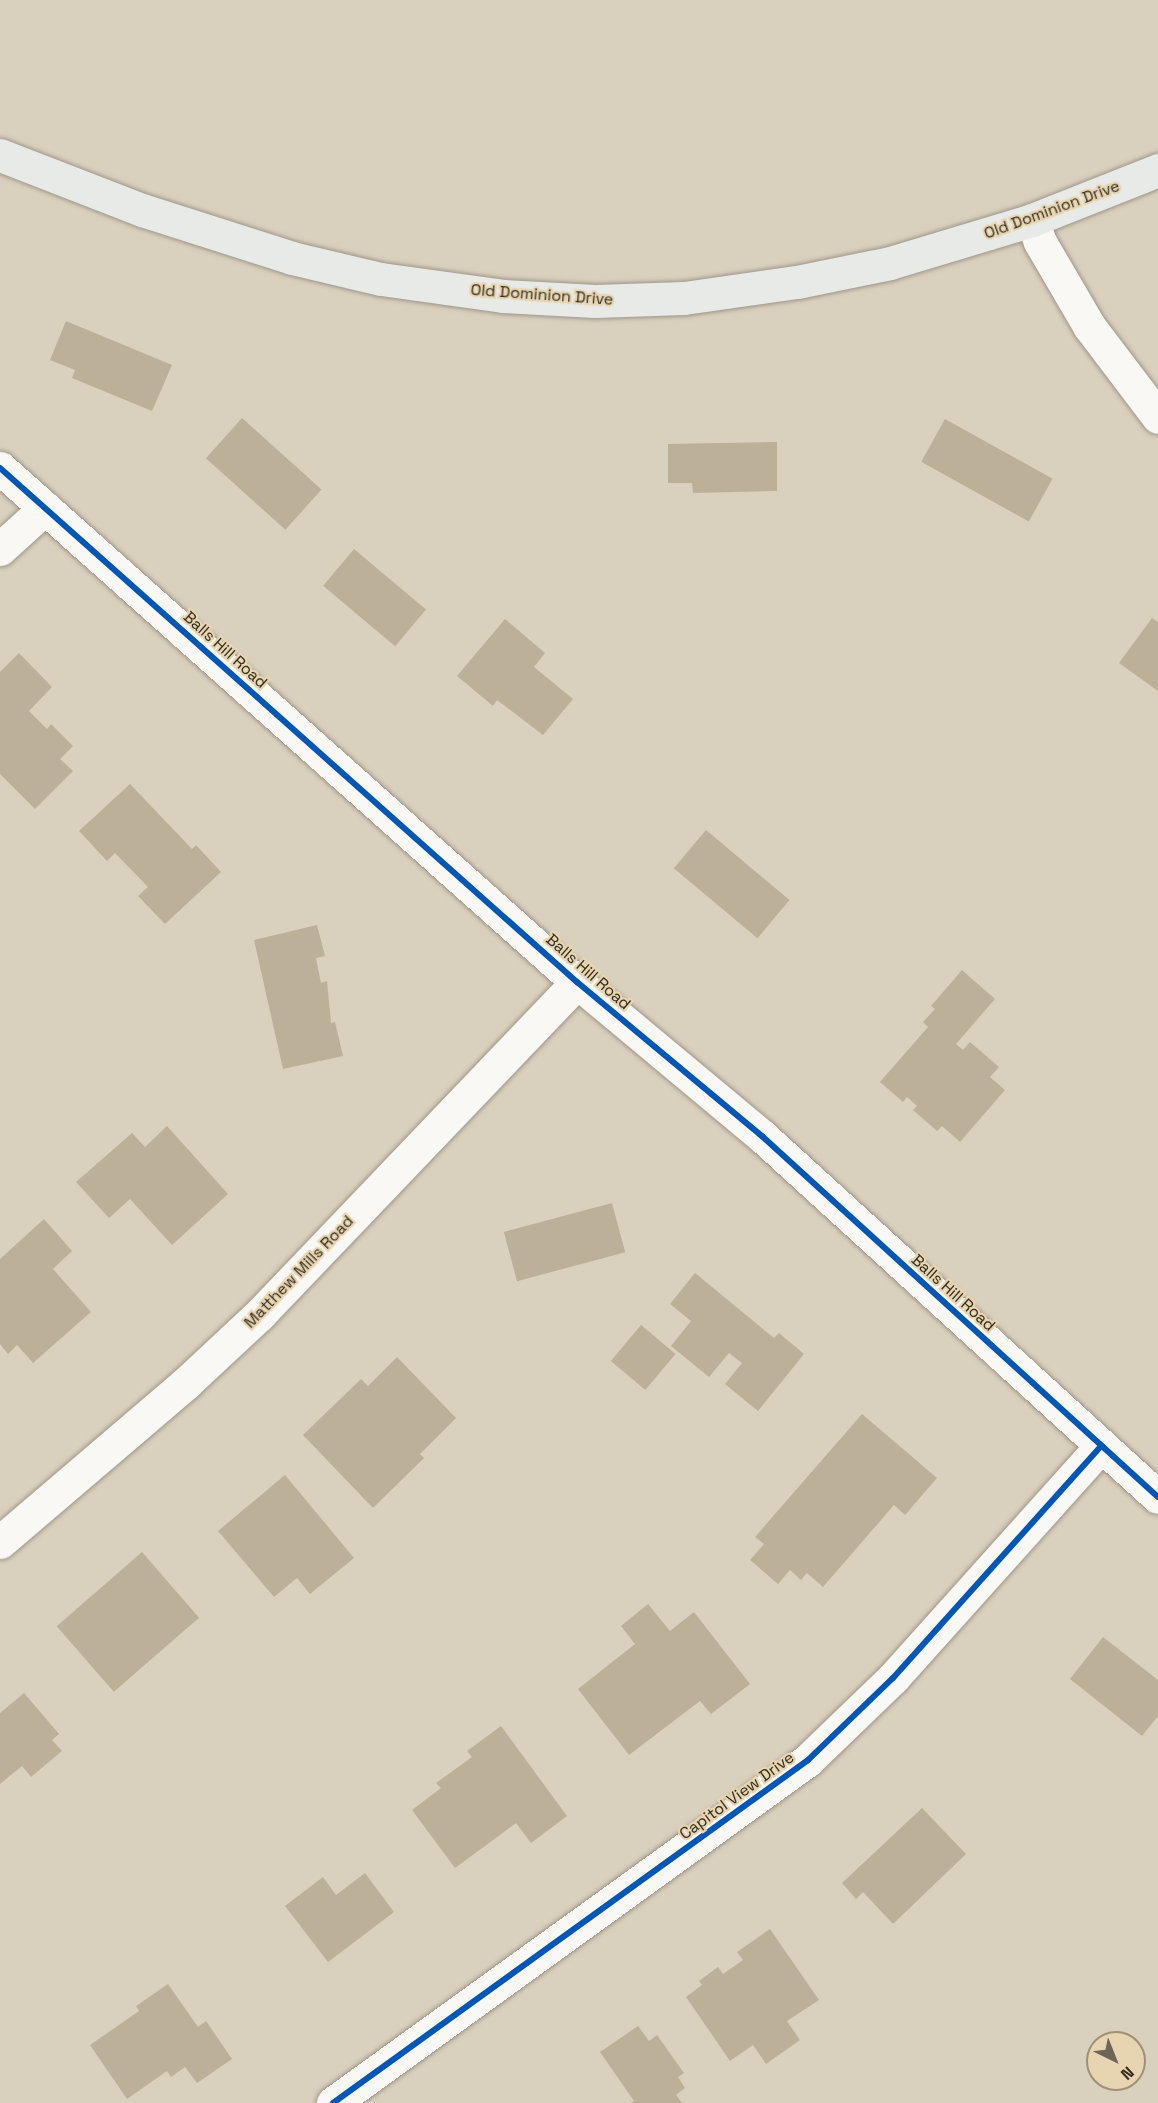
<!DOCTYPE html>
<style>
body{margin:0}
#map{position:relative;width:1158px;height:2103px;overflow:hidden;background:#dad0be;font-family:"Space Grotesk",sans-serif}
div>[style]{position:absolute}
.building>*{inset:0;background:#bcb099;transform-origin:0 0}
.roads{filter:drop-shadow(0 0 2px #9e9688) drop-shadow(0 0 2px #9e9688)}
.minor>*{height:33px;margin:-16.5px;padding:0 16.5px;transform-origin:16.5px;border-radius:16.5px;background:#f9f8f5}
.tertiary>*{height:33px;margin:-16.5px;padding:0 16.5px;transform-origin:16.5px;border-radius:16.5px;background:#f9f8f5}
.secondary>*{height:33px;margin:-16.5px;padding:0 16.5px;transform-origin:16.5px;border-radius:16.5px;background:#e8eae8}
.cycleway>*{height:6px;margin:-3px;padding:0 3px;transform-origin:3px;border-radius:3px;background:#0057b8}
span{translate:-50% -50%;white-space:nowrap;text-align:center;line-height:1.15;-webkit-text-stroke:4.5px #e7d4b1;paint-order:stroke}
.street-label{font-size:16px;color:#322b1d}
.north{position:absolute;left:1086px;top:2031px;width:60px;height:60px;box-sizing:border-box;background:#e7d4b1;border:2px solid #9f9076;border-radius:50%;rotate:137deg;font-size:16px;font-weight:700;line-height:24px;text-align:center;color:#322b1d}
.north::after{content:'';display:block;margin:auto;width:21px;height:27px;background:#6d6555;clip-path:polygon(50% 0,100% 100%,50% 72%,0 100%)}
</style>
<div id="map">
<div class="building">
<i style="clip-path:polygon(66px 321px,172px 365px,152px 411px,72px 378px,75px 370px,50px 360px)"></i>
<i style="left:242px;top:418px;width:107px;height:54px;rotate:42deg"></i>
<i style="left:945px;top:419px;width:123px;height:49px;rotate:29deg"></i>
<i style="clip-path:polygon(777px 442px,777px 491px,693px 493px,692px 483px,668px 483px,668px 444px)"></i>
<i style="left:354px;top:549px;width:94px;height:48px;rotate:40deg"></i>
<i style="clip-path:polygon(1152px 618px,1158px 622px,1158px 691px,1119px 663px)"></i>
<i style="clip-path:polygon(505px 619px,545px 653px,534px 667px,573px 699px,543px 735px,497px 700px,493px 706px,457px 676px)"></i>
<i style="clip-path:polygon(19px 653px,52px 687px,29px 711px,47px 729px,51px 724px,73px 746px,60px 759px,73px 771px,35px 809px,0 774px,0 672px)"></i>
<i style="clip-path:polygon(130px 784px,192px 849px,196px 845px,221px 872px,165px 924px,138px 896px,148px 887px,115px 853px,107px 861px,79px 831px)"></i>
<i style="left:706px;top:830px;width:109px;height:50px;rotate:40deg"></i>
<i style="clip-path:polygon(317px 925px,325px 956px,316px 958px,321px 983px,327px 981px,331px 1023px,335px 1022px,343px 1056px,283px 1069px,254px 940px)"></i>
<i style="clip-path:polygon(962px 970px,995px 999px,956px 1044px,963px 1050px,970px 1042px,999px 1067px,990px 1077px,1005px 1090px,960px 1142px,942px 1126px,937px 1131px,913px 1110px,917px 1106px,907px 1097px,903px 1102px,880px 1082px,928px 1027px,923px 1022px,935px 1009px,931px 1006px)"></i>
<i style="clip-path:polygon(167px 1126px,228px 1194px,172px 1245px,130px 1199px,109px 1218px,76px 1182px,132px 1133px,145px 1147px)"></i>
<i style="left:612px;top:1203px;width:51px;height:112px;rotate:75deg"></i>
<i style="clip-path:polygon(44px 1219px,72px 1251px,53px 1269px,91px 1312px,33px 1363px,17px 1345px,8px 1354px,0 1344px,0 1259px)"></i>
<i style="clip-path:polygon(695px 1273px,774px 1338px,779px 1333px,804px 1354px,758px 1411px,725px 1384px,742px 1363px,729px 1353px,709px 1377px,671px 1346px,691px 1321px,670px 1304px)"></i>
<i style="left:641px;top:1325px;width:45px;height:47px;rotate:40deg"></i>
<i style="clip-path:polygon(397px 1357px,456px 1418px,420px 1454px,424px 1458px,373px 1508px,303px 1435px,361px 1379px,368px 1386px)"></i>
<i style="clip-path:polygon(862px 1414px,937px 1478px,905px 1515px,894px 1505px,823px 1587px,807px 1573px,801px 1580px,790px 1570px,778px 1584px,750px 1560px,764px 1544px,755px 1537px)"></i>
<i style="clip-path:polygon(285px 1475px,354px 1558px,310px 1594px,297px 1578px,274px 1597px,218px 1531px)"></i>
<i style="left:142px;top:1552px;width:87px;height:113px;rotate:49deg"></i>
<i style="clip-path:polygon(648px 1604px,670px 1631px,694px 1612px,750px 1684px,711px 1714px,700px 1701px,629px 1755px,578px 1689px,635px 1644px,621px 1626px)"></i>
<i style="clip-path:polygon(1103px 1637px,1158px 1680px,1158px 1716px,1142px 1736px,1070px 1679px)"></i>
<i style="clip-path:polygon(24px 1693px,59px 1734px,52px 1740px,62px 1751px,31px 1777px,22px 1766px,0 1784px,0 1713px)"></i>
<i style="clip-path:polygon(501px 1726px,567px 1816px,531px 1843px,516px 1823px,455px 1868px,412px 1810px,441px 1788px,436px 1783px,472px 1757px,467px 1751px)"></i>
<i style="clip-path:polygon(922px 1808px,966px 1854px,893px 1924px,863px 1892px,856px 1899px,842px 1883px)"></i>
<i style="clip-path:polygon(365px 1873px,394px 1912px,328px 1962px,285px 1906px,323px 1877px,336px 1895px)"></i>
<i style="clip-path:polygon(770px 1929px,819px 2000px,787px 2021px,800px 2040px,766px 2064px,753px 2045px,730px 2061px,686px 1997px,702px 1985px,699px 1981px,718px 1967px,723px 1974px,743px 1960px,737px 1952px)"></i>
<i style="clip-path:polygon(168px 1984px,198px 2027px,206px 2021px,232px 2059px,197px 2083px,185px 2067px,171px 2077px,167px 2071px,127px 2099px,90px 2045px,139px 2011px,136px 2006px)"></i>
<i style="clip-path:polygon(638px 2026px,649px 2041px,657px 2035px,684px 2073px,678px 2077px,685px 2088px,676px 2095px,682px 2103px,631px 2103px,634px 2101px,600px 2052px)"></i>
</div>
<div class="roads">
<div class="minor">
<i style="left:1032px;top:220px;width:23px;rotate:70deg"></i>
<i style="left:1040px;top:242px;width:97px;rotate:59.7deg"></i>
<i style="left:1089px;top:326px;width:114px;rotate:52.8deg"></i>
<i style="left:0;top:549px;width:61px;rotate:-42.3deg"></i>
<i style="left:0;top:1542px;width:245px;rotate:-40.5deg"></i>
<i style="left:186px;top:1383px;width:101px;rotate:-43deg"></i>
<i style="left:260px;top:1314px;width:459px;rotate:-46.3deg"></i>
<i style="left:333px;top:2103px;width:586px;rotate:-35.83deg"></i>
<i style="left:808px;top:1760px;width:118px;rotate:-44deg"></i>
<i style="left:893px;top:1678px;width:312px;rotate:-48.1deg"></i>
</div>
<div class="tertiary">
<i style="left:0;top:468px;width:773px;rotate:41.7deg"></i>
<i style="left:577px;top:982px;width:242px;rotate:39.8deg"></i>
<i style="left:763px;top:1137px;width:534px;rotate:42.35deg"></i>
</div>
<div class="secondary">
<i style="left:0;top:155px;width:152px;rotate:21.2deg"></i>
<i style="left:142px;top:210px;width:157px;rotate:17.7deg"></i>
<i style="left:292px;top:258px;width:91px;rotate:13.3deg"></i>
<i style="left:381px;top:279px;width:123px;rotate:7.9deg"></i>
<i style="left:503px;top:296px;width:92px;rotate:3.1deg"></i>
<i style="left:595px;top:301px;width:89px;rotate:-1.9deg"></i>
<i style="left:684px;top:298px;width:114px;rotate:-8.1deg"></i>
<i style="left:797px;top:282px;width:95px;rotate:-11.5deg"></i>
<i style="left:890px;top:263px;width:148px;rotate:-16.8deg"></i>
<i style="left:1032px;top:220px;width:136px;rotate:-21.6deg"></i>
</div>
</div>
<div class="cycleway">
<i style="left:0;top:468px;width:773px;rotate:41.7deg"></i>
<i style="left:577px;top:982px;width:242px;rotate:39.8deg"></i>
<i style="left:763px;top:1137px;width:534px;rotate:42.35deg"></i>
<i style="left:333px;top:2103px;width:586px;rotate:-35.83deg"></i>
<i style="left:808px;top:1760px;width:118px;rotate:-44deg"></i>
<i style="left:893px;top:1678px;width:312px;rotate:-48.1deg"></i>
</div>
<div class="street-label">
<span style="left:1052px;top:210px;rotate:-20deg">Old Dominion Drive</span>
<span style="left:542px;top:295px;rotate:4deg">Old Dominion Drive</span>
<span style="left:225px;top:650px;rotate:42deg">Balls Hill Road</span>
<span style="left:588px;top:972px;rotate:41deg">Balls Hill Road</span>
<span style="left:299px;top:1272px;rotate:-46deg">Matthew Mills Road</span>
<span style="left:953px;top:1293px;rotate:42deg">Balls Hill Road</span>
<span style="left:737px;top:1796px;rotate:-36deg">Capitol View Drive</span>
</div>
<div class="north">N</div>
</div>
